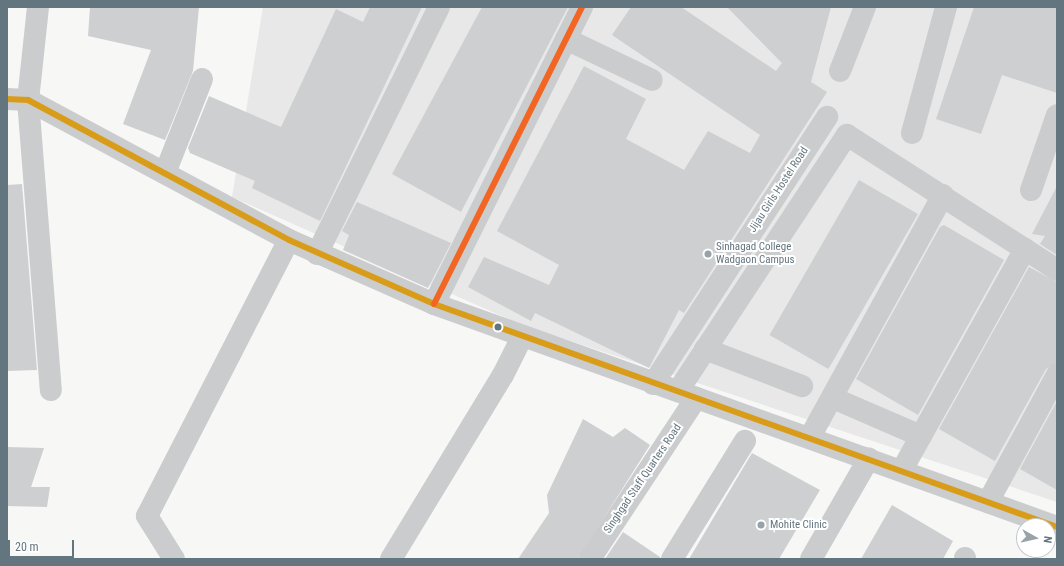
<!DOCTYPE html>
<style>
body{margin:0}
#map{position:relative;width:1064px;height:566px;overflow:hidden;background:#f7f7f6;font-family:"Roboto Condensed",sans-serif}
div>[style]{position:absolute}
.built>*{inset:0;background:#e7e8e7}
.building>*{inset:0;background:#cecfd0;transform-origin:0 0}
.minor>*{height:22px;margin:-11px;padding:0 11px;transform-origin:11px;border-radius:11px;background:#cbcccd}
.bus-1>*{height:6px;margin:-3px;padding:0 3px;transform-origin:3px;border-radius:3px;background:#d99c19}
.bus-2>*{height:6px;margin:-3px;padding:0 3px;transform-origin:3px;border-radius:3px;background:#f26522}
.dots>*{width:11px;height:11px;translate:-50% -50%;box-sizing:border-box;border:2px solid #fff;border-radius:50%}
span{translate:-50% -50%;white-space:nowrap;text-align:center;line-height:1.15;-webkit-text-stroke:4px #fff;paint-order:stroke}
.street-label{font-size:11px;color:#63757f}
.poi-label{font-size:11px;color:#63757f}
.left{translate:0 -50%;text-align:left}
.frame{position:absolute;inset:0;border:8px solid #63757f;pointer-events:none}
.north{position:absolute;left:1016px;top:518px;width:40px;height:40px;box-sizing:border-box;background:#fff;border:1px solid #c1c8cc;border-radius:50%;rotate:98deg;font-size:11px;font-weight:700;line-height:16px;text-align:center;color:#63757f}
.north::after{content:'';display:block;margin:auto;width:14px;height:18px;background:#97a2a9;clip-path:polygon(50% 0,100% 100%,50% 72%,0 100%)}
.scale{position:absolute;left:8px;top:540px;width:66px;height:18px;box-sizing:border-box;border:2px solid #63757f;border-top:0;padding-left:5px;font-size:12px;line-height:14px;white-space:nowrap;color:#63757f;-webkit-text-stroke:3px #fff;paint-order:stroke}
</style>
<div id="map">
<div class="built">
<i style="clip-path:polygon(263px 7px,1057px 7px,1057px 502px,522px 325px,232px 197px)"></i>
</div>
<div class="building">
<i style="clip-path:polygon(90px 7px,199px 7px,193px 71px,165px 140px,123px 124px,151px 50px,88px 36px)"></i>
<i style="clip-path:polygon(370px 7px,422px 7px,320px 221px,252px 188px,255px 181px,190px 153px,188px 148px,209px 96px,281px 127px,336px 9px,363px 22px)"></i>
<i style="clip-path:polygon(482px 7px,568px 7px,461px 212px,392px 174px)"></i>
<i style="clip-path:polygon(631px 7px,681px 7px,776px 71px,782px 63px,727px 7px,831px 7px,811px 82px,827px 92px,684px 313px,679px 310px,649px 368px,535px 313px,531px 321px,468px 287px,484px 257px,549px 285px,559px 265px,497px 231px,584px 66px,646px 99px,626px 139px,684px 170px,708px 131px,750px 153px,760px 135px,612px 35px)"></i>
<i style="clip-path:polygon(974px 7px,1057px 7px,1057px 93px,1002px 75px,981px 134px,936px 119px)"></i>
<i style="left:859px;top:180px;width:68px;height:179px;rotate:30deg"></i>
<i style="clip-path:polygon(22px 184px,37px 370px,7px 371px,7px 185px)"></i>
<i style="clip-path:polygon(1057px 186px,1057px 255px,1040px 244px,1045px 236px,1032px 234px)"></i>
<i style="clip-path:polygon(357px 202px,451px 243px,428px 288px,343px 250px,349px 235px,342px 231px)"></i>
<i style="clip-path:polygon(944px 225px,1004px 260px,918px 415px,856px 379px,940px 227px)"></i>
<i style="clip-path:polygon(1029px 267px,1057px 282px,1057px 363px,1046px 369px,995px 461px,939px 429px)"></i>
<i style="clip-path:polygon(1057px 401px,1057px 490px,1020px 469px)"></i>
<i style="clip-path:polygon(583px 419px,613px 437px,625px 428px,650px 445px,578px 559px,518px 559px,549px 513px,547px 495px)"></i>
<i style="clip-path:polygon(7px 447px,44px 448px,31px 487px,50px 487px,47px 507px,7px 506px)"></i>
<i style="clip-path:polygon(752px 453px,820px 490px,779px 559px,689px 559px)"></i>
<i style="clip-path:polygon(892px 505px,953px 541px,943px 559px,861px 559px)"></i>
<i style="clip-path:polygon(623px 532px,660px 557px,660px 559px,605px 559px)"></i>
</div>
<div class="minor">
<i style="left:38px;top:7px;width:94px;rotate:96.1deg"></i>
<i style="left:28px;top:100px;width:291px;rotate:85.5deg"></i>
<i style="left:566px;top:39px;width:95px;rotate:25.5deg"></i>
<i style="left:840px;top:71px;width:69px;rotate:-68.7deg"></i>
<i style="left:7px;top:99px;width:21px;rotate:3deg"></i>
<i style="left:28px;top:100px;width:296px;rotate:28.2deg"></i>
<i style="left:289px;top:240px;width:158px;rotate:23.8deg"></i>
<i style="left:434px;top:304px;width:662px;rotate:19.69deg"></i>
<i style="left:912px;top:133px;width:131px;rotate:-74.9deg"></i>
<i style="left:165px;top:173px;width:101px;rotate:-68.5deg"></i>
<i style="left:1031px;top:190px;width:79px;rotate:-70.9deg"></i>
<i style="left:317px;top:254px;width:275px;rotate:-63.7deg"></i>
<i style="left:434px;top:304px;width:332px;rotate:-63.5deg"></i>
<i style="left:705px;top:349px;width:104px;rotate:20.9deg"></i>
<i style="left:653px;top:384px;width:319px;rotate:-56.9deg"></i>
<i style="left:678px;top:391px;width:307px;rotate:-56.6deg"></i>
<i style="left:847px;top:135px;width:250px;rotate:32.7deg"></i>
<i style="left:833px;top:398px;width:96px;rotate:23.4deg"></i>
<i style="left:810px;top:437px;width:276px;rotate:-61.2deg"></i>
<i style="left:902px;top:470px;width:253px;rotate:-60.9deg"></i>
<i style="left:988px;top:502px;width:145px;rotate:-61.5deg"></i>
<i style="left:174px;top:559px;width:51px;rotate:-122.1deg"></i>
<i style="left:147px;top:516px;width:310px;rotate:-62.8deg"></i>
<i style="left:391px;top:559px;width:215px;rotate:-58.7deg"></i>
<i style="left:503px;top:375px;width:42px;rotate:-63.4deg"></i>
<i style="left:590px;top:559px;width:193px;rotate:-56.6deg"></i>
<i style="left:672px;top:559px;width:139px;rotate:-58.3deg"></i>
<i style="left:811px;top:559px;width:116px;rotate:-60.1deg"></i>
<i style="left:965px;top:559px;width:1px;rotate:-90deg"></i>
</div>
<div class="bus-1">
<i style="left:7px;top:99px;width:21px;rotate:3deg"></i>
<i style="left:28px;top:100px;width:296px;rotate:28.2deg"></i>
<i style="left:289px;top:240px;width:158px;rotate:23.8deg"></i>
<i style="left:434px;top:304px;width:662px;rotate:19.69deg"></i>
</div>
<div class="bus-2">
<i style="left:434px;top:304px;width:332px;rotate:-63.5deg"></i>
</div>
<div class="dots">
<i style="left:708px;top:254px;background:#97a2a9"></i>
<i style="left:498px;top:327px;background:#63757f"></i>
<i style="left:761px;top:525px;background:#97a2a9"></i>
</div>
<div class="street-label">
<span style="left:779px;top:190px;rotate:-57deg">Jijau Girls Hostel Road</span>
<span style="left:643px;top:479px;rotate:-56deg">Singhgad Staff Quarters Road</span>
</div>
<div class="poi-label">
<span class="left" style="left:716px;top:254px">Sinhagad College<br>Wadgaon Campus</span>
<span class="left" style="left:770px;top:525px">Mohite Clinic</span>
</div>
<div class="frame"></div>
<div class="north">N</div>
<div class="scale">20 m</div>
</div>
